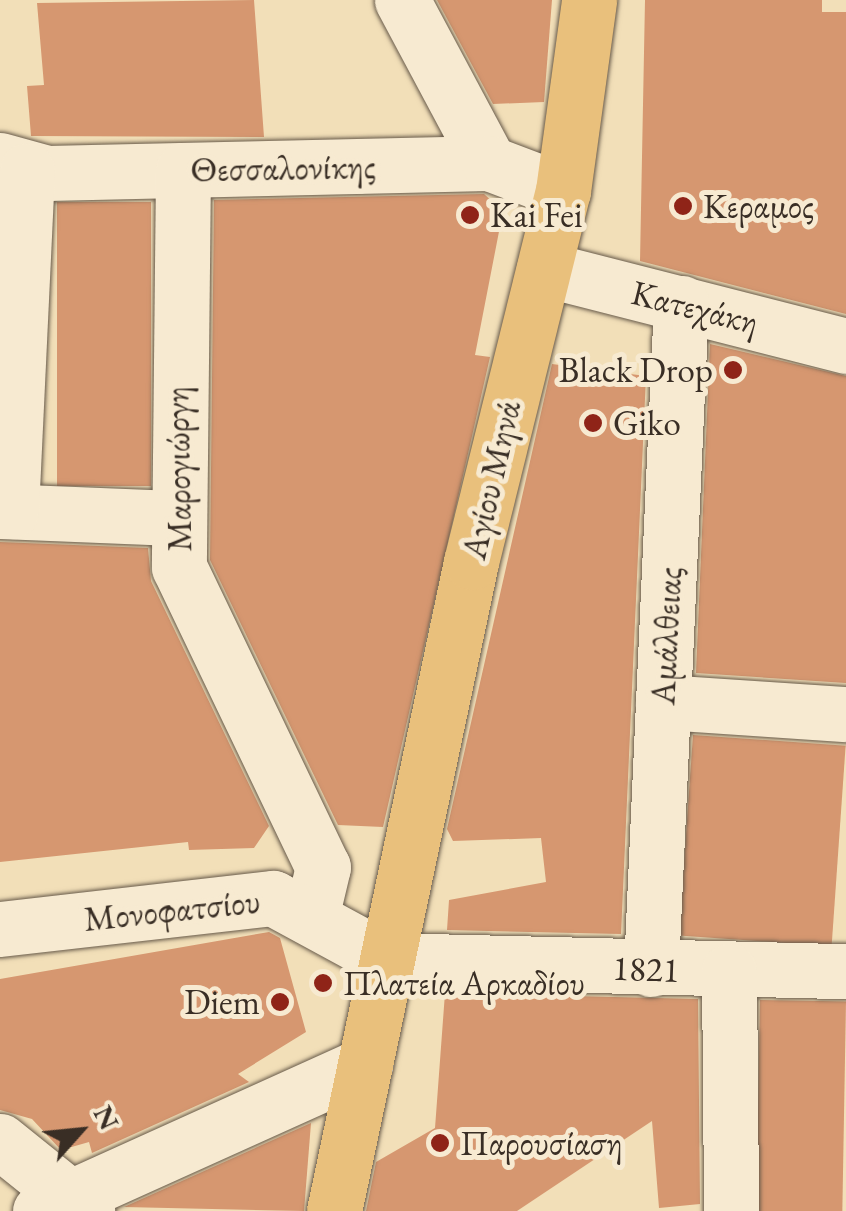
<!DOCTYPE html>
<meta charset="utf-8">
<style>
body{margin:0}
#map{position:relative;width:846px;height:1211px;overflow:hidden;background:#f2dfb8;font-family:"EB Garamond",serif}
div>[style]{position:absolute}
.building>*{inset:0;background:#d69770;transform-origin:0 0}
.roads{filter:drop-shadow(0 0 2px #675a4a) drop-shadow(0 0 2px #675a4a)}
.minor>*{height:55px;margin:-27.5px;padding:0 27.5px;transform-origin:27.5px;border-radius:27.5px;background:#f7ead1}
.major>*{height:55px;margin:-27.5px;padding:0 27.5px;transform-origin:27.5px;border-radius:27.5px;background:#e9c07c}
.dots>*{width:28px;height:28px;translate:-50% -50%;box-sizing:border-box;border:5px solid #f7ead1;border-radius:50%}
span{translate:-50% -50%;white-space:nowrap;text-align:center;line-height:1.15;-webkit-text-stroke:10px #f7ead1;paint-order:stroke}
.street-label{font-size:35px;color:#392e25}
.poi-label{font-size:35px;color:#392e25}
.left{translate:0 -50%;text-align:left}
.right{translate:-100% -50%;text-align:right}
.north{position:absolute;left:30px;top:1081px;width:100px;height:100px;-webkit-text-stroke:8px #f7ead1;paint-order:stroke;rotate:63deg;font-size:28px;font-weight:700;line-height:40px;text-align:center;color:#392e25}
.north::after{content:'';display:block;margin:auto;width:35px;height:45px;background:#392e25;clip-path:polygon(50% 0,100% 100%,50% 72%,0 100%)}
</style>
<div id="map">
<div class="building">
<i style="clip-path:polygon(254px 0,264px 137px,31px 136px,27px 86px,44px 85px,37px 3px)"></i>
<i style="clip-path:polygon(437px 0,552px 0,544px 102px,493px 104px)"></i>
<i style="clip-path:polygon(645px 0,822px 0,822px 12px,846px 12px,846px 314px,640px 261px)"></i>
<i style="clip-path:polygon(484px 194px,503px 211px,475px 355px,490px 357px,383px 827px,338px 825px,210px 560px,214px 200px)"></i>
<i style="left:151px;top:202px;width:284px;height:94px;rotate:90deg"></i>
<i style="clip-path:polygon(710px 344px,846px 376px,846px 683px,696px 673px)"></i>
<i style="clip-path:polygon(552px 364px,646px 376px,621px 934px,447px 930px,449px 900px,546px 882px,541px 838px,453px 841px,447px 829px)"></i>
<i style="clip-path:polygon(0 542px,148px 548px,151px 581px,269px 826px,254px 848px,189px 850px,188px 842px,0 862px)"></i>
<i style="left:693px;top:735px;width:153px;height:201px;rotate:4deg"></i>
<i style="clip-path:polygon(269px 932px,280px 938px,306px 1032px,238px 1074px,249px 1082px,92px 1153px,89px 1142px,61px 1150px,32px 1119px,0 1110px,0 979px)"></i>
<i style="clip-path:polygon(445px 993px,698px 999px,700px 1204px,659px 1208px,652px 1121px,517px 1211px,366px 1211px,376px 1162px,435px 1128px)"></i>
<i style="left:760px;top:1000px;width:86px;height:211px;rotate:1deg"></i>
<i style="clip-path:polygon(311px 1123px,304px 1211px,124px 1207px)"></i>
</div>
<div class="roads">
<div class="minor">
<i style="left:402px;top:0;width:185px;rotate:61.9deg"></i>
<i style="left:0;top:160px;width:49px;rotate:15.5deg"></i>
<i style="left:47px;top:173px;width:442px;rotate:-1.3deg"></i>
<i style="left:489px;top:163px;width:79px;rotate:20.7deg"></i>
<i style="left:183px;top:170px;width:397px;rotate:90.6deg"></i>
<i style="left:179px;top:567px;width:333px;rotate:64.4deg"></i>
<i style="left:323px;top:867px;width:47px;rotate:103.4deg"></i>
<i style="left:544px;top:269px;width:312px;rotate:14.3deg"></i>
<i style="left:0;top:511px;width:172px;rotate:2.3deg"></i>
<i style="left:11px;top:511px;width:341px;rotate:-87.3deg"></i>
<i style="left:663px;top:702px;width:183px;rotate:3.8deg"></i>
<i style="left:0;top:929px;width:275px;rotate:-6.5deg"></i>
<i style="left:273px;top:898px;width:130px;rotate:28.5deg"></i>
<i style="left:387px;top:960px;width:459px;rotate:1.4deg"></i>
<i style="left:651px;top:969px;width:667px;rotate:-87.42deg"></i>
<i style="left:729px;top:971px;width:240px;rotate:89.5deg"></i>
<i style="left:0;top:1141px;width:112px;rotate:38.8deg"></i>
<i style="left:40px;top:1211px;width:357px;rotate:-24.3deg"></i>
</div>
<div class="major">
<i style="left:334px;top:1211px;width:663px;rotate:-78.08deg"></i>
<i style="left:471px;top:562px;width:382px;rotate:-76.1deg"></i>
<i style="left:563px;top:191px;width:193px;rotate:-82.2deg"></i>
</div>
</div>
<div class="dots">
<i style="left:683px;top:206px;background:#8f2418"></i>
<i style="left:470px;top:215px;background:#8f2418"></i>
<i style="left:733px;top:370px;background:#8f2418"></i>
<i style="left:593px;top:423px;background:#8f2418"></i>
<i style="left:323px;top:983px;background:#8f2418"></i>
<i style="left:280px;top:1002px;background:#8f2418"></i>
<i style="left:440px;top:1143px;background:#8f2418"></i>
</div>
<div class="street-label">
<span style="left:283px;top:168px;rotate:-1deg">Θεσσαλονίκης</span>
<span style="left:695px;top:307px;rotate:14deg">Κατεχάκη</span>
<span style="left:178px;top:469px;rotate:-91deg">Μαρογιώργη</span>
<span style="left:491px;top:480px;rotate:-77deg">Αγίου Μηνά</span>
<span style="left:666px;top:636px;rotate:-87deg">Αμάλθειας</span>
<span style="left:172px;top:910px;rotate:-6deg">Μονοφατσίου</span>
<span style="left:646px;top:969px;rotate:2deg">1821</span>
</div>
<div class="poi-label">
<span class="left" style="left:703px;top:206px">Κεραμος</span>
<span class="left" style="left:490px;top:215px">Kai Fei</span>
<span class="right" style="left:713px;top:370px">Black Drop</span>
<span class="left" style="left:613px;top:423px">Giko</span>
<span class="left" style="left:343px;top:983px">Πλατεία Αρκαδίου</span>
<span class="right" style="left:260px;top:1002px">Diem</span>
<span class="left" style="left:460px;top:1143px">Παρουσίαση</span>
</div>
<div class="north">N</div>
</div>
